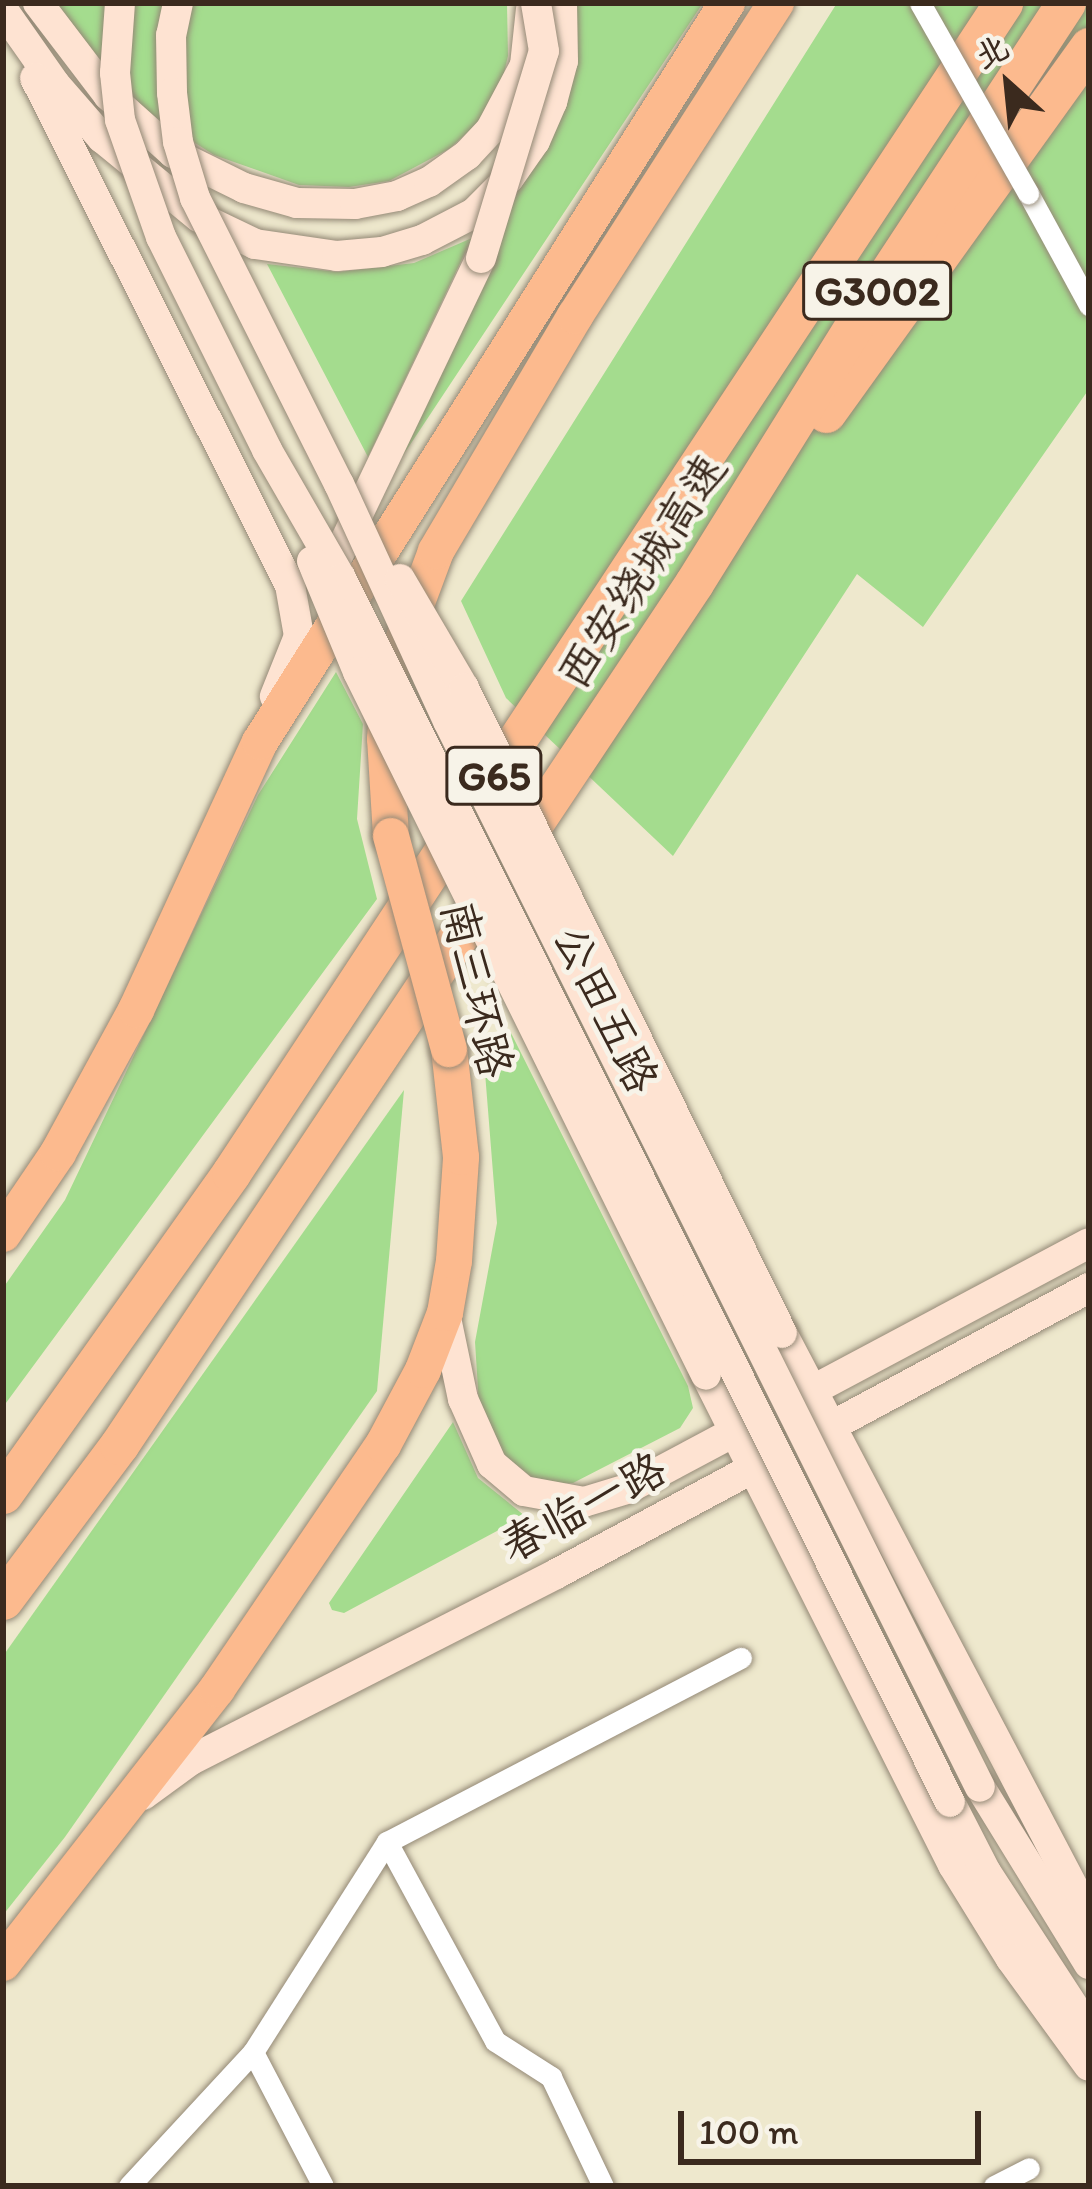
<!DOCTYPE html>
<meta charset="utf-8">
<style>
body{margin:0}
#map{position:relative;width:1092px;height:2189px;overflow:hidden;background:#eee8cd;font-family:Itim,"LXGW WenKai TC",sans-serif}
div>[style]{position:absolute}
.green>*{inset:0;background:#a4dc8e}
.roads{filter:drop-shadow(0 0 3px #948976) drop-shadow(0 0 3px #948976)}
.minor>*{height:21px;margin:-10.5px;padding:0 10.5px;transform-origin:10.5px;border-radius:10.5px;background:#fff}
.secondary>*{height:30px;margin:-15px;padding:0 15px;transform-origin:15px;border-radius:15px;background:#fee3d2}
.trunk>*{height:36px;margin:-18px;padding:0 18px;transform-origin:18px;border-radius:18px;background:#fcba8e}
.motorway>*{height:39px;margin:-19.5px;padding:0 19.5px;transform-origin:19.5px;border-radius:19.5px;background:#fcba8e}
.bridges{filter:drop-shadow(0 0 3px #948976) drop-shadow(0 0 3px #948976)}
.minor-bridge>*{height:21px;margin:-10.5px;padding:0 10.5px;transform-origin:10.5px;border-radius:10.5px;background:#fff}
.secondary-bridge>*{height:30px;margin:-15px;padding:0 15px;transform-origin:15px;border-radius:15px;background:#fee3d2}
.trunk-bridge>*{height:36px;margin:-18px;padding:0 18px;transform-origin:18px;border-radius:18px;background:#fcba8e}
span{translate:-50% -50%;white-space:nowrap;text-align:center;line-height:1.15;-webkit-text-stroke:10px #f7f3e8;paint-order:stroke}
.shield-label span{padding:3px 9px;background:#f7f3e8;border:3px solid;border-radius:9px;-webkit-text-stroke-width:0}
.shield-label{font-size:42px;color:#3b2a1e;font-weight:700}
.street-label{font-size:45px;color:#3b2a1e}
.frame{position:absolute;inset:0;border:6px solid #3b2a1e;pointer-events:none}
.north{position:absolute;left:948px;top:24px;width:120px;height:120px;-webkit-text-stroke:9px #f7f3e8;paint-order:stroke;rotate:333deg;font-size:33px;font-weight:700;line-height:48px;text-align:center;color:#3b2a1e}
.north::after{content:'';display:block;margin:auto;width:42px;height:54px;background:#3b2a1e;clip-path:polygon(50% 0,100% 100%,50% 72%,0 100%)}
.scale{position:absolute;left:678px;top:2111px;width:303px;height:54px;box-sizing:border-box;border:6px solid #3b2a1e;border-top:0;padding-left:15px;font-size:36px;line-height:42px;white-space:nowrap;color:#3b2a1e;-webkit-text-stroke:9px #f7f3e8;paint-order:stroke}
</style>
<div id="map">
<div class="green">
<i style="clip-path:polygon(56px 3px,507px 3px,508px 56px,500px 90px,478px 123px,449px 149px,389px 181px,349px 187px,299px 185px,214px 155px,148px 113px,93px 54px)"></i>
<i style="clip-path:polygon(577px 3px,703px 3px,390px 475px,577px 61px)"></i>
<i style="clip-path:polygon(837px 3px,1089px 3px,1089px 389px,923px 627px,857px 574px,673px 856px,506px 698px,461px 601px)"></i>
<i style="clip-path:polygon(472px 238px,368px 457px,267px 264px,338px 272px,414px 263px)"></i>
<i style="clip-path:polygon(336px 672px,363px 724px,357px 819px,377px 899px,3px 1407px,3px 1288px,65px 1200px,258px 795px)"></i>
<i style="clip-path:polygon(510px 1031px,688px 1386px,693px 1408px,680px 1428px,573px 1483px,541px 1484px,501px 1454px,479px 1405px,475px 1342px,497px 1223px,484px 1060px)"></i>
<i style="clip-path:polygon(404px 1090px,377px 1391px,65px 1837px,3px 1915px,3px 1656px)"></i>
<i style="clip-path:polygon(453px 1422px,478px 1478px,525px 1516px,344px 1613px,332px 1610px,329px 1603px)"></i>
</div>
<div class="roads">
<div class="minor">
<i style="left:1028px;top:193px;width:128px;rotate:61.4deg"></i>
<i style="left:387px;top:1842px;width:226px;rotate:61.5deg"></i>
<i style="left:495px;top:2041px;width:67px;rotate:32.7deg"></i>
<i style="left:551px;top:2077px;width:121px;rotate:64.5deg"></i>
<i style="left:253px;top:2052px;width:151px;rotate:62.4deg"></i>
<i style="left:129px;top:2186px;width:183px;rotate:-47.2deg"></i>
<i style="left:253px;top:2052px;width:249px;rotate:-57.5deg"></i>
<i style="left:387px;top:1842px;width:399px;rotate:-27.5deg"></i>
<i style="left:994px;top:2186px;width:39px;rotate:-27deg"></i>
</div>
<div class="secondary">
<i style="left:38px;top:3px;width:116px;rotate:52.7deg"></i>
<i style="left:108px;top:95px;width:87px;rotate:41.7deg"></i>
<i style="left:173px;top:153px;width:79px;rotate:26.2deg"></i>
<i style="left:244px;top:188px;width:55px;rotate:15.8deg"></i>
<i style="left:297px;top:203px;width:58px;rotate:1deg"></i>
<i style="left:355px;top:204px;width:43px;rotate:-10.8deg"></i>
<i style="left:397px;top:196px;width:35px;rotate:-24deg"></i>
<i style="left:429px;top:182px;width:47px;rotate:-35.4deg"></i>
<i style="left:467px;top:155px;width:35px;rotate:-47deg"></i>
<i style="left:491px;top:129px;width:72px;rotate:-62deg"></i>
<i style="left:525px;top:65px;width:56px;rotate:-83.9deg"></i>
<i style="left:3px;top:10px;width:90px;rotate:54.9deg"></i>
<i style="left:55px;top:84px;width:72px;rotate:49deg"></i>
<i style="left:102px;top:138px;width:125px;rotate:39.2deg"></i>
<i style="left:199px;top:217px;width:62px;rotate:25.7deg"></i>
<i style="left:255px;top:244px;width:83px;rotate:8.3deg"></i>
<i style="left:337px;top:256px;width:45px;rotate:-5.1deg"></i>
<i style="left:382px;top:252px;width:42px;rotate:-16.7deg"></i>
<i style="left:422px;top:240px;width:59px;rotate:-27.4deg"></i>
<i style="left:474px;top:213px;width:49px;rotate:-45deg"></i>
<i style="left:509px;top:178px;width:45px;rotate:-54.9deg"></i>
<i style="left:535px;top:141px;width:43px;rotate:-66.4deg"></i>
<i style="left:552px;top:102px;width:42px;rotate:-75deg"></i>
<i style="left:563px;top:61px;width:58px;rotate:-91deg"></i>
<i style="left:35px;top:78px;width:568px;rotate:63.3deg"></i>
<i style="left:290px;top:585px;width:52px;rotate:80deg"></i>
<i style="left:299px;top:636px;width:65px;rotate:111.8deg"></i>
<i style="left:325px;top:583px;width:361px;rotate:-64.4deg"></i>
<i style="left:445px;top:1313px;width:88px;rotate:78.2deg"></i>
<i style="left:463px;top:1399px;width:71px;rotate:66deg"></i>
<i style="left:492px;top:1464px;width:42px;rotate:40.2deg"></i>
<i style="left:524px;top:1491px;width:61px;rotate:10.4deg"></i>
<i style="left:584px;top:1502px;width:45px;rotate:-16.8deg"></i>
<i style="left:627px;top:1489px;width:523px;rotate:-28.03deg"></i>
<i style="left:782px;top:1333px;width:660px;rotate:62.27deg"></i>
<i style="left:706px;top:1375px;width:549px;rotate:63.25deg"></i>
<i style="left:953px;top:1865px;width:110px;rotate:58.3deg"></i>
<i style="left:1011px;top:1959px;width:132px;rotate:53.9deg"></i>
<i style="left:980px;top:1787px;width:208px;rotate:58.4deg"></i>
<i style="left:143px;top:1795px;width:59px;rotate:-36.1deg"></i>
<i style="left:191px;top:1760px;width:410px;rotate:-27deg"></i>
<i style="left:556px;top:1574px;width:605px;rotate:-28.22deg"></i>
<i style="left:950px;top:1802px;width:79px;rotate:62.8deg"></i>
<i style="left:986px;top:1872px;width:189px;rotate:56.9deg"></i>
</div>
<div class="trunk">
<i style="left:391px;top:836px;width:97px;rotate:-93.5deg"></i>
<i style="left:385px;top:739px;width:64px;rotate:-85.5deg"></i>
<i style="left:390px;top:675px;width:132px;rotate:-69.6deg"></i>
<i style="left:436px;top:551px;width:273px;rotate:-59.4deg"></i>
<i style="left:575px;top:316px;width:372px;rotate:-57.3deg"></i>
<i style="left:3px;top:1234px;width:98px;rotate:-55.8deg"></i>
<i style="left:58px;top:1153px;width:163px;rotate:-61.4deg"></i>
<i style="left:136px;top:1010px;width:295px;rotate:-65.2deg"></i>
<i style="left:260px;top:742px;width:874px;rotate:-57.71deg"></i>
<i style="left:3px;top:1963px;width:348px;rotate:-52deg"></i>
<i style="left:217px;top:1689px;width:295px;rotate:-55.8deg"></i>
<i style="left:383px;top:1445px;width:85px;rotate:-61.9deg"></i>
<i style="left:423px;top:1370px;width:61px;rotate:-68.9deg"></i>
<i style="left:445px;top:1313px;width:53px;rotate:-80.2deg"></i>
<i style="left:454px;top:1261px;width:104px;rotate:-86.1deg"></i>
<i style="left:461px;top:1157px;width:109px;rotate:-96.3deg"></i>
</div>
<div class="motorway">
<i style="left:826px;top:413px;width:451px;rotate:-54.3deg"></i>
<i style="left:3px;top:1494px;width:394px;rotate:-54.6deg"></i>
<i style="left:231px;top:1173px;width:1402px;rotate:-56.58deg"></i>
<i style="left:3px;top:1600px;width:194px;rotate:-53.2deg"></i>
<i style="left:119px;top:1445px;width:1036px;rotate:-56.29deg"></i>
<i style="left:694px;top:583px;width:325px;rotate:-58.1deg"></i>
<i style="left:866px;top:307px;width:364px;rotate:-56.7deg"></i>
</div>
</div>
<div class="bridges">
<div class="minor-bridge">
<i style="left:920px;top:3px;width:219px;rotate:60.4deg"></i>
</div>
<div class="secondary-bridge">
<i style="left:120px;top:3px;width:70px;rotate:94.1deg"></i>
<i style="left:115px;top:73px;width:47px;rotate:83.9deg"></i>
<i style="left:120px;top:120px;width:124px;rotate:70.7deg"></i>
<i style="left:161px;top:237px;width:238px;rotate:63.5deg"></i>
<i style="left:267px;top:450px;width:148px;rotate:60deg"></i>
<i style="left:341px;top:578px;width:1367px;rotate:63.55deg"></i>
<i style="left:178px;top:3px;width:33px;rotate:102deg"></i>
<i style="left:171px;top:35px;width:58px;rotate:89deg"></i>
<i style="left:172px;top:93px;width:49px;rotate:83deg"></i>
<i style="left:178px;top:142px;width:59px;rotate:73.1deg"></i>
<i style="left:195px;top:198px;width:320px;rotate:63.3deg"></i>
<i style="left:339px;top:484px;width:261px;rotate:65.3deg"></i>
<i style="left:448px;top:721px;width:1191px;rotate:63.48deg"></i>
<i style="left:481px;top:258px;width:216px;rotate:-73.1deg"></i>
<i style="left:544px;top:51px;width:49px;rotate:-99.5deg"></i>
<i style="left:312px;top:561px;width:120px;rotate:67.5deg"></i>
<i style="left:358px;top:672px;width:784px;rotate:63.66deg"></i>
<i style="left:400px;top:579px;width:126px;rotate:59.6deg"></i>
<i style="left:464px;top:688px;width:719px;rotate:63.76deg"></i>
</div>
<div class="trunk-bridge">
<i style="left:391px;top:836px;width:221px;rotate:74.8deg"></i>
</div>
</div>
<div class="shield-label">
<span style="left:877px;top:291px">G3002</span>
<span style="left:494px;top:776px">G65</span>
</div>
<div class="street-label">
<span style="left:642px;top:571px;rotate:-57deg">西安绕城高速</span>
<span style="left:477px;top:989px;rotate:77deg">南三环路</span>
<span style="left:606px;top:1009px;rotate:64deg">公田五路</span>
<span style="left:583px;top:1507px;rotate:-28deg">春临一路</span>
</div>
<div class="frame"></div>
<div class="north">北</div>
<div class="scale">100 m</div>
</div>
